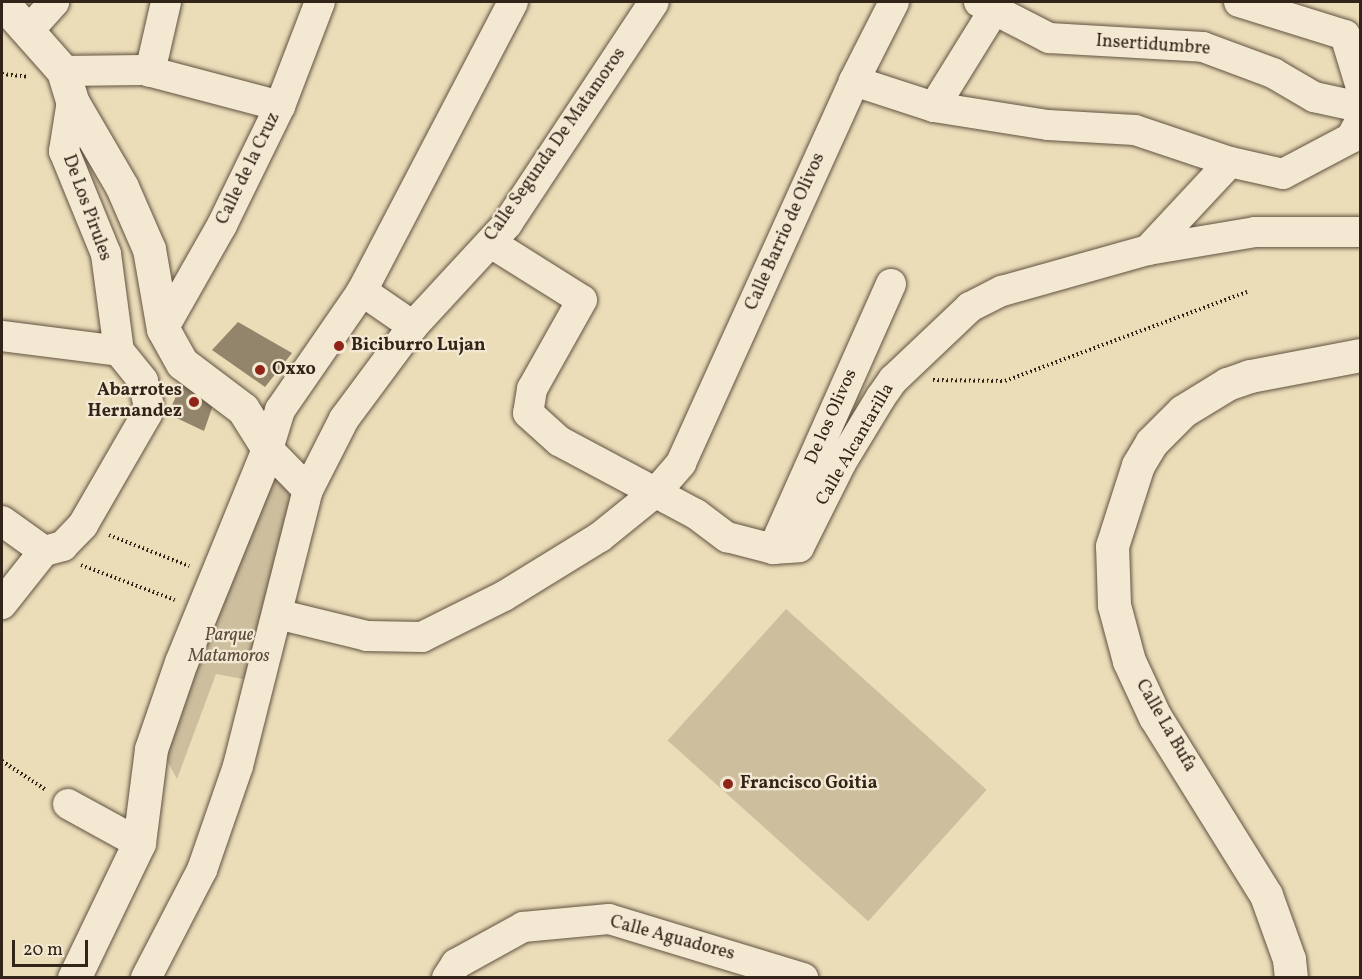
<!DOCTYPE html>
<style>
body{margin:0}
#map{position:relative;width:1362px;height:979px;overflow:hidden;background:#ecddb9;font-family:Vollkorn,serif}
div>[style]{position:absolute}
.green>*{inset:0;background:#cdbe9e;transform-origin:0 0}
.building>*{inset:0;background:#93846c}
.path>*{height:4px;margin-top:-2px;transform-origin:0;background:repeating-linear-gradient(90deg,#332419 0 1.5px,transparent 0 4.5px)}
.roads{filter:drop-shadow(0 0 2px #615241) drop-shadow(0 0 2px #615241)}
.minor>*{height:30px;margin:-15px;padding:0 15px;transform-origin:15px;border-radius:15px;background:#f3e9d2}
.tertiary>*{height:33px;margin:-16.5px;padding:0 16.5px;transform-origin:16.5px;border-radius:16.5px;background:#f3e9d2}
.secondary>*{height:33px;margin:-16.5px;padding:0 16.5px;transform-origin:16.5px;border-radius:16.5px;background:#f3e9d2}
.dots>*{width:16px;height:16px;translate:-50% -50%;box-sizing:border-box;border:3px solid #f3e9d2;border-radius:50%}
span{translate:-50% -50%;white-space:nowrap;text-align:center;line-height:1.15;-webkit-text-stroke:4.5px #f3e9d2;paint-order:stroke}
.street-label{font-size:18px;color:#332419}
.poi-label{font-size:18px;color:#332419;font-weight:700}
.left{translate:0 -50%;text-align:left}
.right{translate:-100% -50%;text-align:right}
.park-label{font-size:18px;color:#5a4a3a;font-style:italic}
.frame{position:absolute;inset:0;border:3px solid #332419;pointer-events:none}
.scale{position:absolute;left:12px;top:940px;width:76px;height:27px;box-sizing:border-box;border:3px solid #332419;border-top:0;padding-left:8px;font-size:18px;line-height:21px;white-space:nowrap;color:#332419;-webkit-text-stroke:4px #f3e9d2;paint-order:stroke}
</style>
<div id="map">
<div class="green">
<i style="clip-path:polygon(278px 465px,300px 489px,248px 680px,216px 674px,177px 779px,161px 749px)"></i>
<i style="left:786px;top:609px;width:270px;height:177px;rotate:42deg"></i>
</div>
<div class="building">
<i style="clip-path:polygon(238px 322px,292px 353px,265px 387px,212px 350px)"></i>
<i style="clip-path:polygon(187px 372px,218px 391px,204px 431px,168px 414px)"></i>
</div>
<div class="path">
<i style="left:2px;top:74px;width:27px;rotate:6deg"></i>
<i style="left:933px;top:380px;width:72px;rotate:0.8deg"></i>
<i style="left:1005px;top:381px;width:258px;rotate:-20.2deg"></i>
<i style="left:109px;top:535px;width:86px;rotate:21.2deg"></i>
<i style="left:81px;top:565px;width:100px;rotate:20.4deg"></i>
<i style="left:2px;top:761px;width:53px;rotate:33.4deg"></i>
</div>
<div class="roads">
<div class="minor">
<i style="left:979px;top:2px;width:79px;rotate:27.2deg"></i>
<i style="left:1049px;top:38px;width:154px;rotate:3.3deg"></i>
<i style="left:1203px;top:47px;width:75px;rotate:20.4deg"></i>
<i style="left:1273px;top:73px;width:48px;rotate:30.3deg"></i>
<i style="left:1314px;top:97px;width:47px;rotate:12.3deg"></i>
<i style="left:1239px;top:2px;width:111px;rotate:17.3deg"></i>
<i style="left:1345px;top:35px;width:51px;rotate:73deg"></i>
<i style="left:30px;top:29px;width:36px;rotate:-48deg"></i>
<i style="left:63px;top:71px;width:81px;rotate:-0.7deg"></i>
<i style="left:144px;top:70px;width:141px;rotate:14.8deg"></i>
<i style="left:150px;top:72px;width:72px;rotate:-77.1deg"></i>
<i style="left:854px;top:81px;width:84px;rotate:18deg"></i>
<i style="left:934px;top:107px;width:115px;rotate:9deg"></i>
<i style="left:1048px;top:125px;width:87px;rotate:3.3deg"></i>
<i style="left:1135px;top:130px;width:100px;rotate:18.6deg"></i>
<i style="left:1230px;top:162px;width:54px;rotate:12.8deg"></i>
<i style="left:1283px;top:174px;width:77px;rotate:-27.9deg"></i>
<i style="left:1351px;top:138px;width:19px;rotate:-62deg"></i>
<i style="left:72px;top:101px;width:51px;rotate:99.1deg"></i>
<i style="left:64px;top:151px;width:111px;rotate:67.8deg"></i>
<i style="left:106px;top:254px;width:98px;rotate:82.4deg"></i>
<i style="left:934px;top:107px;width:123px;rotate:-58.2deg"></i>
<i style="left:491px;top:243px;width:107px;rotate:32.1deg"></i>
<i style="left:582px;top:300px;width:102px;rotate:119.3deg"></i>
<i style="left:532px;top:389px;width:24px;rotate:99deg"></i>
<i style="left:528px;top:413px;width:42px;rotate:42.1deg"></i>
<i style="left:559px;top:441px;width:155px;rotate:28.1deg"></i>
<i style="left:696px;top:514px;width:39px;rotate:37deg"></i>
<i style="left:727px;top:537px;width:48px;rotate:14.6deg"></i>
<i style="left:773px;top:549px;width:26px;rotate:-4deg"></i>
<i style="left:799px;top:547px;width:94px;rotate:-63.4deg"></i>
<i style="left:841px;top:463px;width:77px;rotate:-58.8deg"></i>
<i style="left:881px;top:397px;width:21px;rotate:-55deg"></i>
<i style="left:893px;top:380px;width:106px;rotate:-43.5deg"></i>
<i style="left:970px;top:307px;width:36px;rotate:-27deg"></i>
<i style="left:1002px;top:291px;width:152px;rotate:-15.7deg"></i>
<i style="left:1148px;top:250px;width:109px;rotate:-9.5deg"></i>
<i style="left:1255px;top:232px;width:105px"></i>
<i style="left:1148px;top:250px;width:120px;rotate:-47deg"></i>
<i style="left:362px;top:291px;width:62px;rotate:34.5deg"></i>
<i style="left:163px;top:329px;width:120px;rotate:-60.4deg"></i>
<i style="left:222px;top:225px;width:132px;rotate:-64deg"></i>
<i style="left:280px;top:106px;width:111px;rotate:-69deg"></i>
<i style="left:2px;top:336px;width:118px;rotate:7.3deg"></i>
<i style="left:119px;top:351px;width:38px;rotate:51deg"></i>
<i style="left:143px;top:381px;width:23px;rotate:77deg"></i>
<i style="left:148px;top:403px;width:11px;rotate:95deg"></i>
<i style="left:147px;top:414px;width:128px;rotate:120deg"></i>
<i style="left:83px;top:525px;width:29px;rotate:134deg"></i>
<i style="left:63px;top:546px;width:20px;rotate:165deg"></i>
<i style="left:44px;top:551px;width:68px;rotate:128.4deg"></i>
<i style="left:308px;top:490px;width:57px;rotate:-134.3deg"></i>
<i style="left:268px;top:449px;width:41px;rotate:-72.9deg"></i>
<i style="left:280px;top:410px;width:145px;rotate:-55.4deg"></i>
<i style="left:362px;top:291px;width:326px;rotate:-62.4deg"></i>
<i style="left:2px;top:521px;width:52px;rotate:35.5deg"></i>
<i style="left:773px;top:549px;width:290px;rotate:-66deg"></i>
<i style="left:277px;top:614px;width:93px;rotate:13.7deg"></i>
<i style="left:367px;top:636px;width:55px;rotate:1deg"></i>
<i style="left:422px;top:637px;width:92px;rotate:-26.6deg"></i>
<i style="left:504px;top:596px;width:113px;rotate:-31.6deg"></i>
<i style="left:600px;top:537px;width:73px;rotate:-38.9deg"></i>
<i style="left:657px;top:491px;width:37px;rotate:-49deg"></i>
<i style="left:681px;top:463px;width:419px;rotate:-65.6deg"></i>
<i style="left:854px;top:81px;width:89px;rotate:-63.1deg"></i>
<i style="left:68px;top:804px;width:81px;rotate:28.8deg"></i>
<i style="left:146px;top:978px;width:122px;rotate:-62.6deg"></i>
<i style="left:202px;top:870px;width:110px;rotate:-70.9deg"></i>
<i style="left:238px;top:766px;width:285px;rotate:-75.8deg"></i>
<i style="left:308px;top:490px;width:80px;rotate:-63.1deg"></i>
<i style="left:344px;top:419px;width:116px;rotate:-53.4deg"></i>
<i style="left:413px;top:326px;width:139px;rotate:-47.3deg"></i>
<i style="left:507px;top:224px;width:266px;rotate:-56.5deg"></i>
<i style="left:447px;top:978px;width:17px;rotate:-57deg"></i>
<i style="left:456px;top:964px;width:77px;rotate:-28.9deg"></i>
<i style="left:523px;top:927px;width:86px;rotate:-5.3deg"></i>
<i style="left:609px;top:919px;width:203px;rotate:16.9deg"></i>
</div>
<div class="tertiary">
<i style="left:2px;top:2px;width:92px;rotate:48.5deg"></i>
<i style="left:63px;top:71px;width:31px;rotate:73deg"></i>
<i style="left:72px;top:101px;width:99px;rotate:59.8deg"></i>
<i style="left:122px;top:187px;width:68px;rotate:66.5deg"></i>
<i style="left:149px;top:249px;width:81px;rotate:80.1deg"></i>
<i style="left:163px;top:329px;width:39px;rotate:61deg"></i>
<i style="left:182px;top:363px;width:76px;rotate:37deg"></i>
<i style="left:243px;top:409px;width:47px;rotate:58deg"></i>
<i style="left:268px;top:449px;width:230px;rotate:112.2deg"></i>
<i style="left:181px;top:662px;width:92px;rotate:109deg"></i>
<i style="left:151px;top:749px;width:95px;rotate:97.3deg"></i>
<i style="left:139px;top:843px;width:150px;rotate:115.7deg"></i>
</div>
<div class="secondary">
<i style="left:1291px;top:978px;width:19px;rotate:-96deg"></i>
<i style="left:1289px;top:959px;width:68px;rotate:-109.8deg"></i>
<i style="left:1266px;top:895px;width:210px;rotate:-121.9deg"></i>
<i style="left:1155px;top:717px;width:62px;rotate:-114.9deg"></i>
<i style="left:1129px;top:661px;width:58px;rotate:-105deg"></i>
<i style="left:1114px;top:605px;width:59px;rotate:-91.9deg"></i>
<i style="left:1112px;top:546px;width:85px;rotate:-72.2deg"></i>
<i style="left:1138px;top:465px;width:26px;rotate:-59deg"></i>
<i style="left:1151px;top:443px;width:45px;rotate:-45deg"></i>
<i style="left:1183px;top:411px;width:52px;rotate:-31.5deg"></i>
<i style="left:1227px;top:384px;width:24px;rotate:-19deg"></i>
<i style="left:1250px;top:376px;width:112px;rotate:-10.8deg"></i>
</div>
</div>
<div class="dots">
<i style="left:339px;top:346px;background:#8f2418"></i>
<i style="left:260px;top:370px;background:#8f2418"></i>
<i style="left:194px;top:402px;background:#8f2418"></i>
<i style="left:728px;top:784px;background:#8f2418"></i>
</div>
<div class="street-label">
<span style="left:1153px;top:46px;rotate:4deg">Insertidumbre</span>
<span style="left:556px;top:145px;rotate:-55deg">Calle Segunda De Matamoros</span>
<span style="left:249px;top:169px;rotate:-64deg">Calle de la Cruz</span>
<span style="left:86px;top:208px;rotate:70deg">De Los Pirules</span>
<span style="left:786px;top:232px;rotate:-66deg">Calle Barrio de Olivos</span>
<span style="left:832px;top:417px;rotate:-66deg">De los Olivos</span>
<span style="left:856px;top:445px;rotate:-60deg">Calle Alcantarilla</span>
<span style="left:1165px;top:726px;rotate:60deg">Calle La Bufa</span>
<span style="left:672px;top:939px;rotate:15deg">Calle Aguadores</span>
</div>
<div class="poi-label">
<span class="left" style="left:351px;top:346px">Biciburro Lujan</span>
<span class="left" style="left:272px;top:370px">Oxxo</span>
<span class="right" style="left:182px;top:402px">Abarrotes<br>Hernandez</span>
<span class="left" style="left:740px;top:784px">Francisco Goitia</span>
</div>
<div class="park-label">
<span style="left:229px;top:647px">Parque<br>Matamoros</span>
</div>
<div class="frame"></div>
<div class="scale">20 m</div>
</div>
